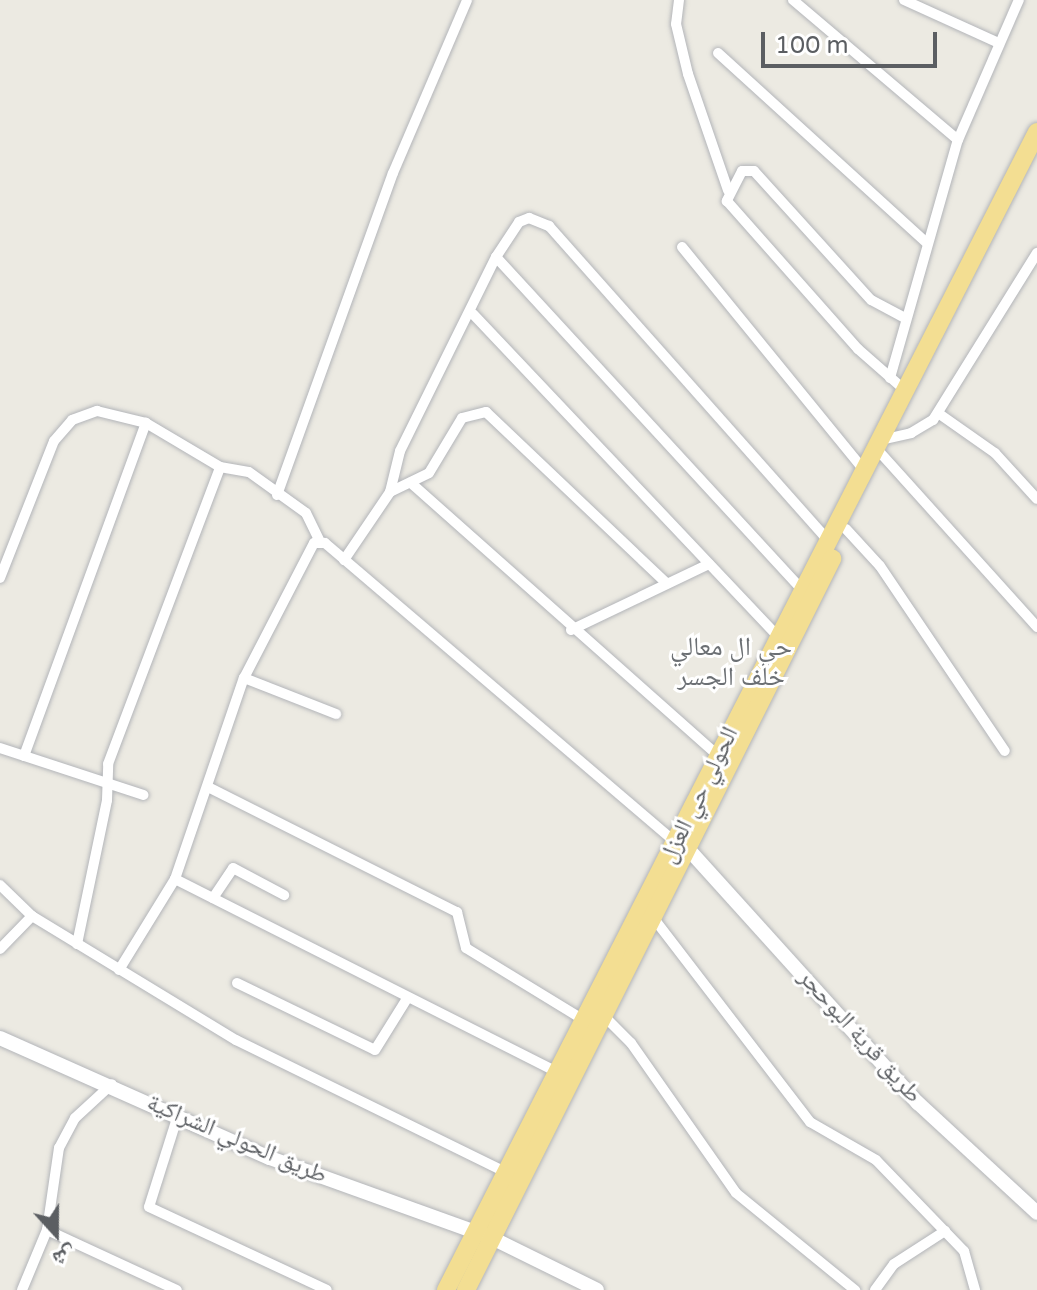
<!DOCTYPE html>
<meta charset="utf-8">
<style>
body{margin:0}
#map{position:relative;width:1037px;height:1290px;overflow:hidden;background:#eceae2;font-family:"Varela Round","Noto Naskh Arabic",sans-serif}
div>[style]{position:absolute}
.roads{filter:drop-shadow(0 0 2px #b3b5b9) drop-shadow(0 0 2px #b3b5b9)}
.street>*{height:10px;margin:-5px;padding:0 5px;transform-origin:5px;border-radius:5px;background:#fff}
.secondary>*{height:14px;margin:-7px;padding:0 7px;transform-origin:7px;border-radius:7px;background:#fff}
.highway>*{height:18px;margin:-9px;padding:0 9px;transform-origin:9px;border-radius:9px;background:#f3de92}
span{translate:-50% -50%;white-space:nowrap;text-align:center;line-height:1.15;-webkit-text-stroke:6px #fff;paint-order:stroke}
.street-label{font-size:24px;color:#5b5e62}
.neighbourhood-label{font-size:26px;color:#6c7074}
.north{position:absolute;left:16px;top:1194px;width:80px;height:80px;-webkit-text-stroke:6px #fff;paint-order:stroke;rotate:159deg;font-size:22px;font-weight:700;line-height:32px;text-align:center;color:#5b5e62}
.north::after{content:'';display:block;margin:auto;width:28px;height:36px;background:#5b5e62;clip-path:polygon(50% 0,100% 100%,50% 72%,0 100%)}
.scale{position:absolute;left:761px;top:32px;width:176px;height:36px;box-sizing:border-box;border:4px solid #5b5e62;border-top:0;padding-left:10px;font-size:24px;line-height:28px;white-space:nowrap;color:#5b5e62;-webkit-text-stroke:6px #fff;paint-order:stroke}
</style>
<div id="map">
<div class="roads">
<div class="street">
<i style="left:679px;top:0;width:24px;rotate:97deg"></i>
<i style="left:676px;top:24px;width:51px;rotate:76.5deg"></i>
<i style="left:688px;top:74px;width:123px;rotate:71deg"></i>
<i style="left:793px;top:0;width:216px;rotate:40.3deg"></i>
<i style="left:904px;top:0;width:104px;rotate:24.4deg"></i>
<i style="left:718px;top:53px;width:281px;rotate:42.3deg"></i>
<i style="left:682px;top:247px;width:289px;rotate:50.8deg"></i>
<i style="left:496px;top:257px;width:452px;rotate:47.4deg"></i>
<i style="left:473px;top:314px;width:443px;rotate:46.6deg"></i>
<i style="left:905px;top:318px;width:38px;rotate:-152deg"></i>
<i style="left:871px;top:300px;width:174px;rotate:-132.2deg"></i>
<i style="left:754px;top:171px;width:12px;rotate:180deg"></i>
<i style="left:742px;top:171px;width:34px;rotate:117deg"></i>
<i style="left:727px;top:201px;width:198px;rotate:48.5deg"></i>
<i style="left:858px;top:349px;width:64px;rotate:41.2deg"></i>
<i style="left:890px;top:378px;width:248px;rotate:-74.1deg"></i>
<i style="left:958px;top:140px;width:153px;rotate:-66.5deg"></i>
<i style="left:938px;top:413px;width:70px;rotate:35.1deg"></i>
<i style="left:995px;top:453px;width:62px;rotate:47.6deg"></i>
<i style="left:881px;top:440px;width:31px;rotate:-13deg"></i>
<i style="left:911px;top:433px;width:26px;rotate:-31deg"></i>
<i style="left:933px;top:420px;width:197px;rotate:-58.1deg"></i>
<i style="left:876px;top:448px;width:241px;rotate:48deg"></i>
<i style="left:411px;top:483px;width:411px;rotate:41.6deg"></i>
<i style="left:390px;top:492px;width:43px;rotate:-26deg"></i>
<i style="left:429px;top:473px;width:64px;rotate:-59deg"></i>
<i style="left:462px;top:418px;width:25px;rotate:-14deg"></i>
<i style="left:486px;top:412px;width:248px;rotate:43.5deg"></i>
<i style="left:277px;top:495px;width:342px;rotate:-70.2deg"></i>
<i style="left:393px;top:173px;width:188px;rotate:-66.8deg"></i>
<i style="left:846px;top:529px;width:50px;rotate:47.4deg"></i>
<i style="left:880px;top:566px;width:223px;rotate:56deg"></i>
<i style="left:344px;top:560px;width:82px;rotate:-55.9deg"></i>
<i style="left:390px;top:492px;width:42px;rotate:-76.3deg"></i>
<i style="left:400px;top:451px;width:216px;rotate:-63.7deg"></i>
<i style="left:496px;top:257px;width:42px;rotate:-56.7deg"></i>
<i style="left:519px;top:222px;width:11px;rotate:-22deg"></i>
<i style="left:529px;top:218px;width:22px;rotate:22deg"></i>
<i style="left:549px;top:226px;width:421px;rotate:48.4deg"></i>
<i style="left:0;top:578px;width:147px;rotate:-68.5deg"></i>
<i style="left:54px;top:441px;width:28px;rotate:-49deg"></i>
<i style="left:72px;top:420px;width:27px;rotate:-20deg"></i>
<i style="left:97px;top:411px;width:50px;rotate:13.8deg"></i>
<i style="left:146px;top:423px;width:86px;rotate:30.7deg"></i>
<i style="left:220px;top:467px;width:29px;rotate:10deg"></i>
<i style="left:249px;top:472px;width:70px;rotate:35.7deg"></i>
<i style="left:306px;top:513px;width:32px;rotate:64deg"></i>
<i style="left:571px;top:630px;width:153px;rotate:-25.6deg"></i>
<i style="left:244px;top:678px;width:99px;rotate:21.4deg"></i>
<i style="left:0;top:748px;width:151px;rotate:18.1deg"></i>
<i style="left:24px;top:756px;width:355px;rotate:-69.9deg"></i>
<i style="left:208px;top:787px;width:279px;rotate:26.7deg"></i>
<i style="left:457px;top:912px;width:37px;rotate:76deg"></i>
<i style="left:466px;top:948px;width:138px;rotate:31.4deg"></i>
<i style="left:175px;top:879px;width:428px;rotate:26.8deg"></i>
<i style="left:0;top:885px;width:45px;rotate:44.1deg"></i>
<i style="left:32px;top:916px;width:239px;rotate:31.3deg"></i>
<i style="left:236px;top:1040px;width:301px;rotate:26.1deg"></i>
<i style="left:213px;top:898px;width:36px;rotate:-56deg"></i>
<i style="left:233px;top:868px;width:58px;rotate:27.9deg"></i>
<i style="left:655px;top:920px;width:255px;rotate:52.5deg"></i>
<i style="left:810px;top:1122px;width:76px;rotate:29.9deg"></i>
<i style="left:876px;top:1160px;width:127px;rotate:46deg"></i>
<i style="left:964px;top:1251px;width:41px;rotate:74.2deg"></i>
<i style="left:77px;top:944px;width:147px;rotate:-78.2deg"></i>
<i style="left:107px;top:800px;width:36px;rotate:-88deg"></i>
<i style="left:108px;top:764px;width:317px;rotate:-69.3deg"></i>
<i style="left:0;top:949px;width:46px;rotate:-45.9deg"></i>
<i style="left:119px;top:970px;width:107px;rotate:-58.4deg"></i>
<i style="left:175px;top:879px;width:213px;rotate:-71.1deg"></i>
<i style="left:244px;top:678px;width:152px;rotate:-62.6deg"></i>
<i style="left:314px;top:543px;width:11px"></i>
<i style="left:325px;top:543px;width:462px;rotate:40.5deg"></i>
<i style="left:237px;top:983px;width:153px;rotate:25.9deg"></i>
<i style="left:375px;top:1050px;width:62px;rotate:-58.1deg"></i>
<i style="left:605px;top:1017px;width:37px;rotate:45deg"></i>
<i style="left:631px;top:1043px;width:183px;rotate:55deg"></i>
<i style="left:736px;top:1193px;width:154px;rotate:39.2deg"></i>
<i style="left:178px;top:1115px;width:96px;rotate:107.5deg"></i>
<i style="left:149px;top:1207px;width:196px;rotate:25deg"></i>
<i style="left:47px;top:1230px;width:143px;rotate:24.8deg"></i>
<i style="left:22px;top:1290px;width:65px;rotate:-67.4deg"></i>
<i style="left:47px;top:1230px;width:83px;rotate:-81.7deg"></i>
<i style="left:59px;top:1148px;width:34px;rotate:-62deg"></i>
<i style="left:75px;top:1118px;width:50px;rotate:-42.6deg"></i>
<i style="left:875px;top:1290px;width:32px;rotate:-54deg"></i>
<i style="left:894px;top:1264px;width:61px;rotate:-32.9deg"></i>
</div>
<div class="secondary">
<i style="left:690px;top:851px;width:340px;rotate:47.9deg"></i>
<i style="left:918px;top:1103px;width:162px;rotate:42.7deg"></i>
<i style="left:0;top:1038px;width:295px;rotate:24deg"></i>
<i style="left:270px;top:1158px;width:236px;rotate:19.8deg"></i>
<i style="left:492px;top:1238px;width:117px;rotate:26.3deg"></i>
</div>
<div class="highway">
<i style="left:446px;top:1290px;width:1300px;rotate:-62.96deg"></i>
<i style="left:466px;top:1290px;width:818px;rotate:-63.4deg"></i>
</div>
</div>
<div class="street-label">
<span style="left:699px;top:795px;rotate:-64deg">الحولي حي العزل</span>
<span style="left:860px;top:1036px;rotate:48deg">طريق قرية البوحجر</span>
<span style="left:237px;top:1139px;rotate:23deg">طريق الحولي الشراكية</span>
</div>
<div class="neighbourhood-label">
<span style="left:731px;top:662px">حي ال معالي<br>خلف الجسر</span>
</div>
<div class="north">ش</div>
<div class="scale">100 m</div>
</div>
